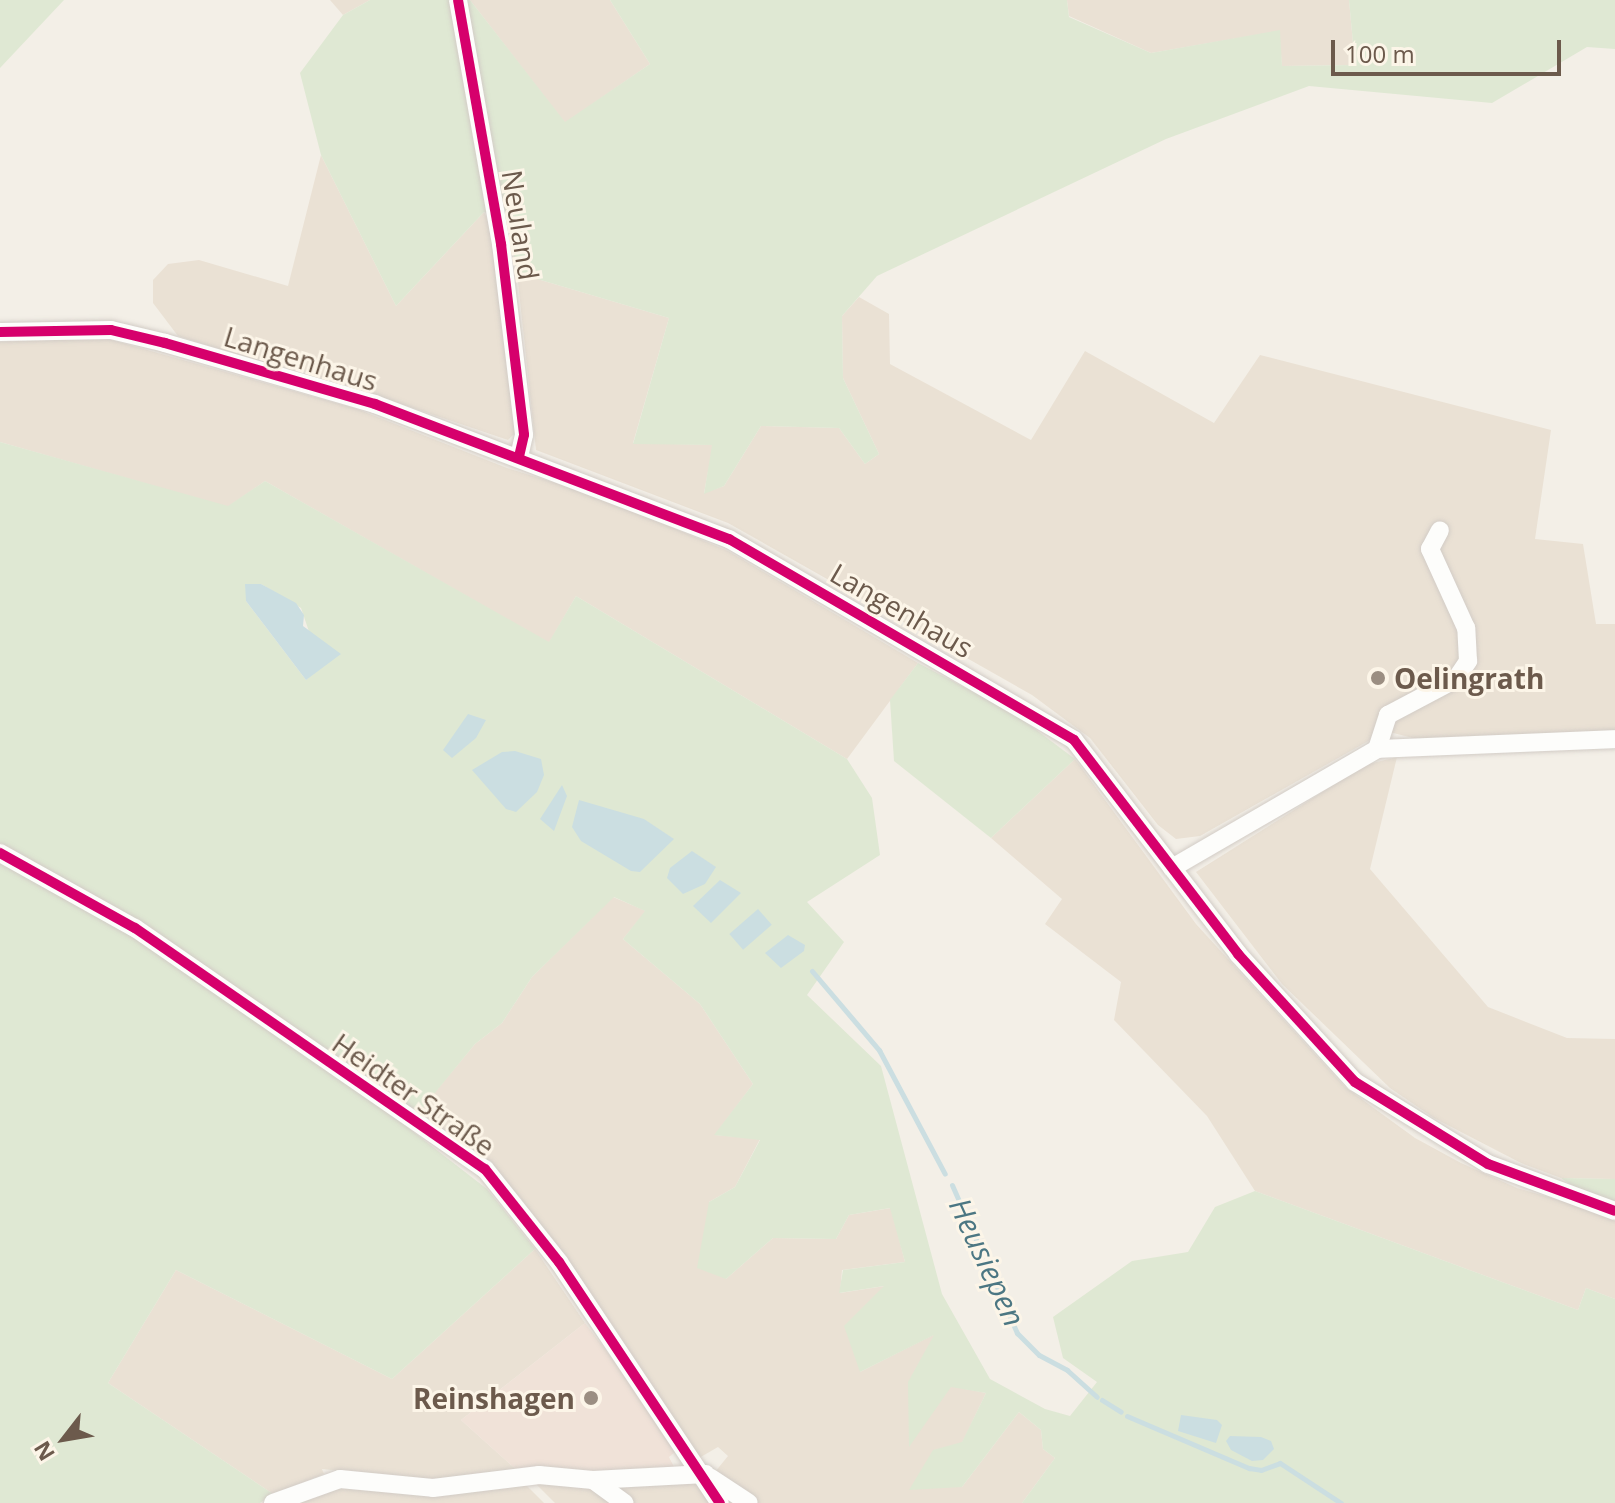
<!DOCTYPE html>
<meta charset="utf-8">
<style>
body{margin:0}
#map{position:relative;width:1615px;height:1503px;overflow:hidden;background:#f3efe7;font-family:"Open Sans",sans-serif}
div>[style]{position:absolute}
.residential>*{inset:0;background:#eae1d4}
.commercial>*{inset:0;background:#f0e2d8}
.green>*{inset:0;background:#dfe8d3}
.water>*{inset:0;background:#cbdee1;transform-origin:0 0}
.stream>*{height:5px;margin:-2.5px;padding:0 2.5px;transform-origin:2.5px;border-radius:2.5px;background:#cbdee1}
.roads{filter:drop-shadow(0 0 2px #d2ccc6) drop-shadow(0 0 2px #d2ccc6)}
.minor>*{height:18px;margin:-9px;padding:0 9px;transform-origin:9px;border-radius:9px;background:#fdfdfb}
.cycleway>*{height:10px;margin:-5px;padding:0 5px;transform-origin:5px;border-radius:5px;background:#d6006c}
.dots>*{width:22px;height:22px;translate:-50% -50%;box-sizing:border-box;border:4px solid #fcf5e8;border-radius:50%}
span{translate:-50% -50%;white-space:nowrap;text-align:center;line-height:1.15;-webkit-text-stroke:6px #fcf5e8;paint-order:stroke}
.street-label{font-size:28px;color:#6c5a4c}
.poi-label{font-size:28px;color:#6c5a4c;font-weight:700}
.left{translate:0 -50%;text-align:left}
.right{translate:-100% -50%;text-align:right}
.water-label{font-size:30px;color:#4c7783;font-style:italic}
.north{position:absolute;left:24px;top:1399px;width:80px;height:80px;-webkit-text-stroke:6px #fcf5e8;paint-order:stroke;rotate:239deg;font-size:22px;font-weight:700;line-height:32px;text-align:center;color:#6c5a4c}
.north::after{content:'';display:block;margin:auto;width:28px;height:36px;background:#6c5a4c;clip-path:polygon(50% 0,100% 100%,50% 72%,0 100%)}
.scale{position:absolute;left:1331px;top:40px;width:230px;height:36px;box-sizing:border-box;border:4px solid #6c5a4c;border-top:0;padding-left:10px;font-size:24px;line-height:28px;white-space:nowrap;color:#6c5a4c;-webkit-text-stroke:6px #fcf5e8;paint-order:stroke}
</style>
<div id="map">
<div class="residential">
<i style="clip-path:polygon(330px 0,370px 0,343px 15px)"></i>
<i style="clip-path:polygon(470px 0,610px 0,650px 64px,565px 123px)"></i>
<i style="clip-path:polygon(1067px 0,1349px 0,1355px 65px,1282px 66px,1279px 31px,1151px 53px,1069px 16px)"></i>
<i style="clip-path:polygon(321px 155px,396px 306px,484px 212px,490px 226px,516px 432px,508px 440px,268px 359px,267px 364px,178px 336px,153px 303px,153px 280px,168px 264px,199px 260px,288px 286px)"></i>
<i style="clip-path:polygon(517px 273px,669px 318px,633px 443px,713px 445px,704px 493px,724px 486px,761px 426px,839px 428px,865px 464px,879px 454px,843px 378px,842px 316px,859px 297px,889px 314px,890px 364px,1031px 440px,1085px 351px,1214px 423px,1260px 355px,1551px 430px,1535px 539px,1583px 544px,1596px 624px,1615px 624px,1615px 731px,1428px 742px,1386px 731px,1200px 836px,1176px 839px,1158px 825px,1090px 738px,1032px 695px,728px 523px,536px 450px)"></i>
<i style="clip-path:polygon(101px 337px,357px 409px,507px 468px,597px 496px,728px 551px,918px 663px,847px 759px,576px 596px,549px 643px,265px 481px,228px 507px,0 442px,0 342px)"></i>
<i style="clip-path:polygon(1397px 757px,1370px 869px,1488px 1007px,1567px 1038px,1615px 1039px,1615px 1179px,1561px 1178px,1521px 1163px,1434px 1118px,1390px 1088px,1282px 984px,1196px 872px,1365px 765px)"></i>
<i style="clip-path:polygon(1075px 759px,1196px 924px,1345px 1087px,1415px 1138px,1461px 1163px,1517px 1188px,1615px 1216px,1615px 1299px,1586px 1288px,1578px 1310px,1255px 1191px,1207px 1116px,1114px 1020px,1121px 982px,1045px 924px,1062px 899px,991px 838px)"></i>
<i style="clip-path:polygon(613px 897px,646px 911px,623px 939px,700px 1004px,753px 1084px,715px 1135px,760px 1139px,735px 1187px,709px 1202px,726px 1279px,773px 1238px,836px 1239px,849px 1215px,891px 1208px,905px 1262px,842px 1270px,840px 1293px,885px 1286px,860px 1372px,935px 1334px,909px 1445px,951px 1386px,986px 1393px,962px 1443px,933px 1451px,962px 1487px,1019px 1412px,1041px 1430px,1043px 1449px,1055px 1458px,1022px 1503px,754px 1503px,715px 1472px,728px 1456px,718px 1447px,699px 1458px,520px 1197px,415px 1116px,475px 1044px,502px 1023px,532px 977px)"></i>
<i style="clip-path:polygon(535px 1249px,585px 1323px,461px 1420px,519px 1472px,450px 1482px,322px 1469px,324px 1474px,273px 1494px,108px 1383px,176px 1270px,392px 1379px)"></i>
<i style="clip-path:polygon(522px 1481px,544px 1503px,284px 1503px,325px 1487px)"></i>
<i style="clip-path:polygon(533px 1481px,578px 1483px,618px 1503px,555px 1503px)"></i>
<i style="clip-path:polygon(698px 1482px,714px 1503px,629px 1503px,613px 1487px)"></i>
</div>
<div class="commercial">
<i style="clip-path:polygon(585px 1323px,680px 1448px,669px 1457px,677px 1473px,519px 1472px,461px 1420px)"></i>
</div>
<div class="green">
<i style="clip-path:polygon(0 0,64px 0,0 68px)"></i>
<i style="clip-path:polygon(370px 0,470px 0,565px 122px,650px 64px,610px 0,1067px 0,1069px 17px,1151px 53px,1280px 30px,1282px 66px,1355px 65px,1349px 0,1615px 0,1615px 49px,1587px 47px,1492px 103px,1309px 86px,1166px 139px,877px 276px,842px 316px,843px 378px,879px 454px,865px 464px,839px 428px,761px 426px,724px 486px,704px 494px,712px 445px,633px 444px,669px 318px,517px 273px,506px 219px,484px 212px,396px 306px,321px 155px,300px 73px,343px 15px)"></i>
<i style="clip-path:polygon(evenodd,0 442px,228px 506px,265px 481px,549px 642px,576px 596px,847px 759px,872px 798px,880px 855px,807px 902px,844px 942px,807px 995px,881px 1066px,942px 1294px,990px 1379px,1045px 1409px,1070px 1416px,1097px 1382px,1063px 1358px,1053px 1317px,1132px 1261px,1188px 1252px,1215px 1207px,1255px 1191px,1578px 1310px,1586px 1288px,1615px 1299px,1615px 1503px,1022px 1503px,1055px 1458px,1043px 1449px,1041px 1430px,1019px 1412px,962px 1487px,909px 1490px,933px 1450px,962px 1442px,986px 1393px,951px 1387px,909px 1447px,908px 1382px,934px 1335px,860px 1372px,844px 1326px,884px 1286px,839px 1293px,843px 1270px,905px 1262px,890px 1208px,849px 1215px,836px 1239px,773px 1238px,726px 1279px,697px 1268px,709px 1202px,735px 1187px,760px 1140px,714px 1135px,753px 1084px,700px 1004px,623px 939px,645px 911px,614px 897px,532px 977px,502px 1023px,475px 1044px,407px 1127px,487px 1189px,535px 1249px,392px 1379px,176px 1270px,108px 1383px,273px 1494px,260px 1503px,0 1503px,0 442px,261px 584px,301px 608px,321px 667px,306px 680px,246px 601px,261px 584px)"></i>
<i style="clip-path:polygon(918px 663px,1015px 714px,1075px 759px,991px 838px,894px 761px,890px 700px)"></i>
<i style="clip-path:polygon(1561px 1178px,1615px 1179px,1615px 1215px)"></i>
</div>
<div class="water">
<i style="clip-path:polygon(245px 584px,261px 584px,296px 603px,304px 615px,303px 626px,341px 654px,306px 680px,246px 601px)"></i>
<i style="clip-path:polygon(468px 714px,486px 720px,476px 738px,452px 758px,443px 750px)"></i>
<i style="clip-path:polygon(515px 751px,541px 759px,544px 775px,537px 792px,516px 812px,506px 809px,472px 770px,502px 752px)"></i>
<i style="clip-path:polygon(562px 785px,567px 796px,554px 831px,540px 819px)"></i>
<i style="clip-path:polygon(579px 800px,644px 819px,674px 839px,640px 872px,631px 871px,581px 841px,572px 827px)"></i>
<i style="clip-path:polygon(692px 851px,716px 867px,705px 884px,683px 894px,667px 878px,670px 868px)"></i>
<i style="clip-path:polygon(720px 880px,741px 893px,711px 923px,693px 906px)"></i>
<i style="left:758px;top:909px;width:21px;height:38px;rotate:49deg"></i>
<i style="clip-path:polygon(788px 935px,805px 945px,804px 951px,781px 968px,765px 953px)"></i>
<i style="clip-path:polygon(1181px 1415px,1217px 1420px,1222px 1425px,1216px 1443px,1178px 1431px)"></i>
<i style="clip-path:polygon(1230px 1436px,1261px 1437px,1271px 1441px,1274px 1449px,1263px 1460px,1252px 1461px,1231px 1450px,1226px 1441px)"></i>
</div>
<div class="stream">
<i style="left:812px;top:971px;width:104px;rotate:49.7deg"></i>
<i style="left:879px;top:1050px;width:140px;rotate:62deg"></i>
<i style="left:952px;top:1185px;width:162px;rotate:66.3deg"></i>
<i style="left:1017px;top:1333px;width:31px;rotate:45deg"></i>
<i style="left:1039px;top:1355px;width:32px;rotate:28deg"></i>
<i style="left:1067px;top:1370px;width:40px;rotate:42deg"></i>
<i style="left:1102px;top:1400px;width:22px;rotate:32deg"></i>
<i style="left:1127px;top:1416px;width:133px;rotate:23.1deg"></i>
<i style="left:1249px;top:1468px;width:12px;rotate:9deg"></i>
<i style="left:1261px;top:1470px;width:20px;rotate:-20deg"></i>
<i style="left:1280px;top:1463px;width:73px;rotate:33.3deg"></i>
</div>
<div class="roads">
<div class="minor">
<i style="left:458px;top:0;width:248px;rotate:80deg"></i>
<i style="left:501px;top:244px;width:192px;rotate:83.1deg"></i>
<i style="left:524px;top:435px;width:23px;rotate:103deg"></i>
<i style="left:0;top:332px;width:111px;rotate:-1deg"></i>
<i style="left:111px;top:330px;width:56px;rotate:13.5deg"></i>
<i style="left:165px;top:343px;width:219px;rotate:16.2deg"></i>
<i style="left:375px;top:404px;width:379px;rotate:20.9deg"></i>
<i style="left:729px;top:539px;width:399px;rotate:30.2deg"></i>
<i style="left:1074px;top:740px;width:270px;rotate:52.5deg"></i>
<i style="left:1238px;top:954px;width:173px;rotate:47.6deg"></i>
<i style="left:1355px;top:1082px;width:156px;rotate:31.7deg"></i>
<i style="left:1488px;top:1164px;width:135px;rotate:20.3deg"></i>
<i style="left:1377px;top:749px;width:36px;rotate:-72deg"></i>
<i style="left:1388px;top:715px;width:77px;rotate:-27.9deg"></i>
<i style="left:1456px;top:679px;width:22px;rotate:-56deg"></i>
<i style="left:1468px;top:661px;width:33px;rotate:-93deg"></i>
<i style="left:1466px;top:628px;width:87px;rotate:-114.5deg"></i>
<i style="left:1430px;top:549px;width:21px;rotate:-62deg"></i>
<i style="left:0;top:853px;width:154px;rotate:29.1deg"></i>
<i style="left:135px;top:928px;width:425px;rotate:34.6deg"></i>
<i style="left:485px;top:1169px;width:119px;rotate:51.5deg"></i>
<i style="left:559px;top:1262px;width:290px;rotate:56.3deg"></i>
<i style="left:1172px;top:868px;width:237px;rotate:-30.1deg"></i>
<i style="left:1377px;top:749px;width:238px;rotate:-2.4deg"></i>
<i style="left:711px;top:1478px;width:45px;rotate:33.3deg"></i>
<i style="left:593px;top:1480px;width:39px;rotate:36deg"></i>
<i style="left:273px;top:1503px;width:71px;rotate:-19.7deg"></i>
<i style="left:340px;top:1479px;width:93px;rotate:5.5deg"></i>
<i style="left:433px;top:1488px;width:107px;rotate:-7deg"></i>
<i style="left:539px;top:1475px;width:54px;rotate:5.3deg"></i>
<i style="left:593px;top:1480px;width:113px;rotate:-3deg"></i>
</div>
</div>
<div class="cycleway">
<i style="left:458px;top:0;width:248px;rotate:80deg"></i>
<i style="left:501px;top:244px;width:192px;rotate:83.1deg"></i>
<i style="left:524px;top:435px;width:23px;rotate:103deg"></i>
<i style="left:0;top:332px;width:111px;rotate:-1deg"></i>
<i style="left:111px;top:330px;width:56px;rotate:13.5deg"></i>
<i style="left:165px;top:343px;width:219px;rotate:16.2deg"></i>
<i style="left:375px;top:404px;width:379px;rotate:20.9deg"></i>
<i style="left:729px;top:539px;width:399px;rotate:30.2deg"></i>
<i style="left:1074px;top:740px;width:270px;rotate:52.5deg"></i>
<i style="left:1238px;top:954px;width:173px;rotate:47.6deg"></i>
<i style="left:1355px;top:1082px;width:156px;rotate:31.7deg"></i>
<i style="left:1488px;top:1164px;width:135px;rotate:20.3deg"></i>
<i style="left:0;top:853px;width:154px;rotate:29.1deg"></i>
<i style="left:135px;top:928px;width:425px;rotate:34.6deg"></i>
<i style="left:485px;top:1169px;width:119px;rotate:51.5deg"></i>
<i style="left:559px;top:1262px;width:290px;rotate:56.3deg"></i>
</div>
<div class="dots">
<i style="left:1378px;top:678px;background:#9b8e82"></i>
<i style="left:591px;top:1398px;background:#9b8e82"></i>
</div>
<div class="street-label">
<span style="left:521px;top:225px;rotate:81deg">Neuland</span>
<span style="left:301px;top:358px;rotate:17deg">Langenhaus</span>
<span style="left:902px;top:610px;rotate:30deg">Langenhaus</span>
<span style="left:414px;top:1094px;rotate:35deg">Heidter Straße</span>
</div>
<div class="poi-label">
<span class="left" style="left:1394px;top:678px">Oelingrath</span>
<span class="right" style="left:575px;top:1398px">Reinshagen</span>
</div>
<div class="water-label">
<span style="left:987px;top:1262px;rotate:65deg">Heusiepen</span>
</div>
<div class="north">N</div>
<div class="scale">100 m</div>
</div>
